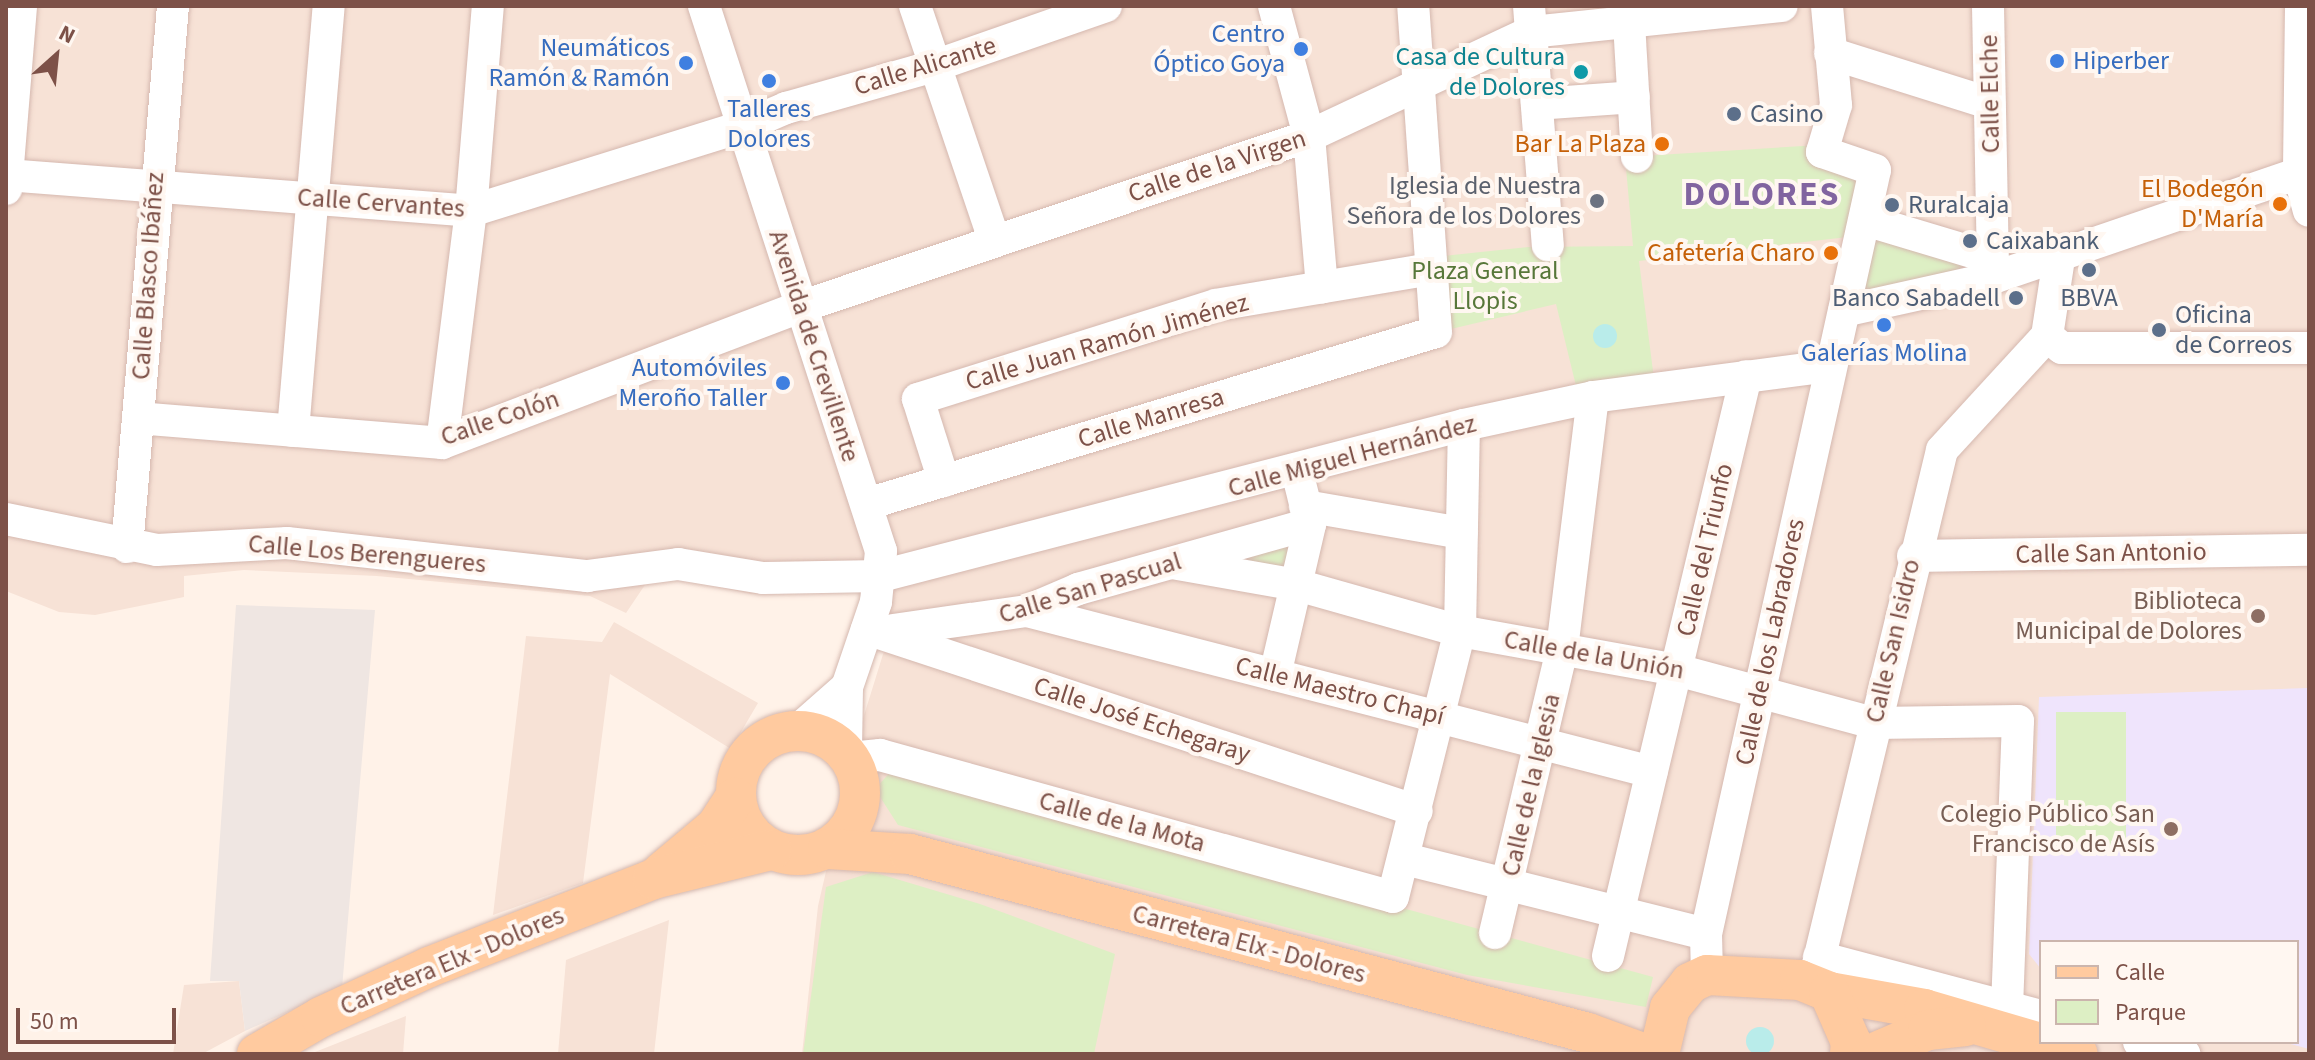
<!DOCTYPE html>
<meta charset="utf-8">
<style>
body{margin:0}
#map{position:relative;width:2315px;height:1060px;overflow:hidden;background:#fff2e8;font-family:"Source Sans 3",sans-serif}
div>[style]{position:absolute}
.residential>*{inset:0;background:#f7e2d6}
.industrial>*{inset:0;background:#efe6e2}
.education>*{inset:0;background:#efe4fc}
.green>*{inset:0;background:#ddefc4;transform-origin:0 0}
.water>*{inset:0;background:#b9ecea}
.round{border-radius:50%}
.roads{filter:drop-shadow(0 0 2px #d5b8af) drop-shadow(0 0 2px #d5b8af)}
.minor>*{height:32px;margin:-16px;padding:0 16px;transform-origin:16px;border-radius:16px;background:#fff}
.major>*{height:40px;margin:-20px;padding:0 20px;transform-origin:20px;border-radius:20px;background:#ffca9f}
.major>.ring{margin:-20px;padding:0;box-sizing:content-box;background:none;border:40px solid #ffca9f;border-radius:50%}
.dots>*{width:22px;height:22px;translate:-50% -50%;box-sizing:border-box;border:4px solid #fff7f1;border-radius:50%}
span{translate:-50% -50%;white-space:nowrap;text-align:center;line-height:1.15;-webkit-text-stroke:8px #fff7f1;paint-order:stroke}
.shop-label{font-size:26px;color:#366cbe}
.right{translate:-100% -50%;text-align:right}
.left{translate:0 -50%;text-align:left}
.culture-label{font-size:26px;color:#0d838f}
.street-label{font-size:26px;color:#7d5148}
.service-label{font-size:26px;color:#4e5e75}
.food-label{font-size:26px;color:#c56008}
.worship-label{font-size:26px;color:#5b616d}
.park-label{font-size:26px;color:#577739}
.education-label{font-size:26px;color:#785e54}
.district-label{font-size:34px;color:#8164a0;font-weight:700;letter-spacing:2px}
.frame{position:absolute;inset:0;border:8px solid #7d5148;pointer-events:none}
.legend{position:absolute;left:2039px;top:940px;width:260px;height:104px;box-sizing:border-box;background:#fff7f1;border:2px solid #cbb5ad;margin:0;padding:10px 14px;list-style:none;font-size:24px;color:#7d5148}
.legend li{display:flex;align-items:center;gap:16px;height:40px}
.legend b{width:40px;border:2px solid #cbb5ad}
.north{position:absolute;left:16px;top:16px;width:80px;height:80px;-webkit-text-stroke:6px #fff7f1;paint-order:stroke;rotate:27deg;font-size:22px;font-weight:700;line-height:32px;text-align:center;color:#7d5148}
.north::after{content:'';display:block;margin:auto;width:28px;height:36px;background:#7d5148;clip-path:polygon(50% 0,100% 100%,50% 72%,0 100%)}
.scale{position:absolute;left:16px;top:1008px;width:160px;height:36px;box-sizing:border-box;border:4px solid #7d5148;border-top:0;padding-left:10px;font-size:24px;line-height:28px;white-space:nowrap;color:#7d5148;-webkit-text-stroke:6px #fff7f1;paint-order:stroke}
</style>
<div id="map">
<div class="residential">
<i style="clip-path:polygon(evenodd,6px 6px,2309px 6px,2309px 1054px,802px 1054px,818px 906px,857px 738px,884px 651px,893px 591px,751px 594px,653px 573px,626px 613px,590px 596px,377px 576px,244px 570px,184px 576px,184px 597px,95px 615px,59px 612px,6px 591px,6px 6px,2041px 942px,2297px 942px,2297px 1042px,2041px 1042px,2041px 942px)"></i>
<i style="clip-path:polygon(614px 622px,758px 703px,731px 749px,610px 674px,583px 883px,493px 915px,526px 636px,602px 642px)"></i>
<i style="clip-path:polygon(669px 920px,654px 1054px,558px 1054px,566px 960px)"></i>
<i style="clip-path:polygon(239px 981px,245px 1031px,202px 1054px,173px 1054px,184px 985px)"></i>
<i style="clip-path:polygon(406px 1016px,403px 1054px,315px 1054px,315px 1052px)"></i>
</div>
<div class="industrial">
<i style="clip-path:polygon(236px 605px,375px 610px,342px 988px,245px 1031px,239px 981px,210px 981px)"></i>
</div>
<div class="education">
<i style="clip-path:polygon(2307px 688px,2309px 1049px,2283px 1042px,2297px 1042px,2297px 942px,2041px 942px,2041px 969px,2029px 954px,2039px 697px)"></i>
</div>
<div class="green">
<i style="clip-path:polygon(1819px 145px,1870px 173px,1857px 236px,1639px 261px,1654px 379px,1577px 390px,1556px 304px,1451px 329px,1443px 256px,1529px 247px,1633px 246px,1625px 157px)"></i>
<i style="clip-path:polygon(1870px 222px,1971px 254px,1953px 280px,1852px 304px)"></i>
<i style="clip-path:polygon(1300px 536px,1292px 568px,1207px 557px)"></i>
<i style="left:2056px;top:712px;width:70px;height:136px"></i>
<i style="clip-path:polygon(894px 768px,1653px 977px,1646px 1007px,1467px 975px,898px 825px,875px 789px)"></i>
<i style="clip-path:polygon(873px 872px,980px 904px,1115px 954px,1094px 1054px,803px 1054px,826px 887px)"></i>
</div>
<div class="water">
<i class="round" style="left:1593px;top:324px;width:24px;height:24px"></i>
<i class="round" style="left:1746px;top:1027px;width:28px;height:28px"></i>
</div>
<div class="roads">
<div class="minor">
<i style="left:704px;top:6px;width:573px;rotate:72.01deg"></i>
<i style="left:881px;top:551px;width:51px;rotate:95.6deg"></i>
<i style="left:876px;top:602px;width:90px;rotate:108.8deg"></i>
<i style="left:847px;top:687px;width:65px;rotate:90.9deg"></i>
<i style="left:915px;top:6px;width:247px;rotate:71.3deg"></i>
<i style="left:1274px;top:6px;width:135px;rotate:74.9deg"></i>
<i style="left:1309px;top:136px;width:152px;rotate:85.1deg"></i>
<i style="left:1529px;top:6px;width:240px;rotate:85.5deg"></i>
<i style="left:1628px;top:6px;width:151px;rotate:86.6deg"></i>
<i style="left:1988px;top:6px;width:272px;rotate:88.9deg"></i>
<i style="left:2301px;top:6px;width:168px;rotate:90.7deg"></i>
<i style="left:2299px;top:174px;width:38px;rotate:75deg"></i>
<i style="left:1830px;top:53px;width:167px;rotate:17.5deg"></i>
<i style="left:1537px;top:104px;width:97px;rotate:-4.1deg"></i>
<i style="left:6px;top:175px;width:466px;rotate:4.4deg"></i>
<i style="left:471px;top:211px;width:286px;rotate:-17.3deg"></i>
<i style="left:744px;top:126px;width:46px;rotate:-23.2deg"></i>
<i style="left:786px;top:108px;width:154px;rotate:-15.8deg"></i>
<i style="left:934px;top:66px;width:182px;rotate:-19.2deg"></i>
<i style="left:6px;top:189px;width:184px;rotate:-85.3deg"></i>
<i style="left:1865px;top:220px;width:133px;rotate:16.7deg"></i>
<i style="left:2060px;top:252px;width:85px;rotate:98.8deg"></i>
<i style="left:2047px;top:336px;width:19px;rotate:39deg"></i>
<i style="left:2062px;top:348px;width:247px"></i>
<i style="left:1844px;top:311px;width:153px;rotate:-12.5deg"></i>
<i style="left:1993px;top:278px;width:334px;rotate:-18.9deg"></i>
<i style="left:138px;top:418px;width:305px;rotate:4.7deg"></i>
<i style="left:442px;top:443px;width:383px;rotate:-20.8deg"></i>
<i style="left:800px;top:307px;width:537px;rotate:-18.57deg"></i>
<i style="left:1309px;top:136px;width:245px;rotate:-25.1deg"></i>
<i style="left:1531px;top:32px;width:252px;rotate:-5.9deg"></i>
<i style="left:293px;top:431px;width:427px;rotate:-85.2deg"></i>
<i style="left:442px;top:443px;width:234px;rotate:-82.9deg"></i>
<i style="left:471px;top:211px;width:206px;rotate:-85.3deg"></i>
<i style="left:944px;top:481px;width:86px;rotate:-107.6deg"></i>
<i style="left:918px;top:399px;width:312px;rotate:-17.5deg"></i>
<i style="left:1216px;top:305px;width:218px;rotate:-9.5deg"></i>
<i style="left:867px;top:504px;width:594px;rotate:-16.82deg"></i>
<i style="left:1436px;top:332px;width:327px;rotate:-94deg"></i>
<i style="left:1305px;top:506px;width:159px;rotate:9.8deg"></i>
<i style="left:6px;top:519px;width:154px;rotate:11.6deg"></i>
<i style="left:157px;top:550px;width:130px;rotate:-3.1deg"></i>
<i style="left:287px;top:543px;width:302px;rotate:6.3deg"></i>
<i style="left:587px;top:576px;width:92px;rotate:-7.5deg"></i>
<i style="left:678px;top:564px;width:86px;rotate:9.4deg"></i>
<i style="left:763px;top:578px;width:118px;rotate:-1deg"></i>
<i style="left:881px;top:576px;width:602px;rotate:-14.52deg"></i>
<i style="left:1464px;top:425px;width:132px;rotate:-12.2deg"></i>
<i style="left:1593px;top:397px;width:239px;rotate:-7.5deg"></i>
<i style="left:127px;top:547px;width:543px;rotate:-85.14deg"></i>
<i style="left:1913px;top:556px;width:396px;rotate:-0.9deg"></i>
<i style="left:1172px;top:563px;width:127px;rotate:10deg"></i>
<i style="left:1297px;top:585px;width:169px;rotate:15.8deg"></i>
<i style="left:1460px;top:631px;width:220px;rotate:10.2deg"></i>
<i style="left:1677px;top:670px;width:204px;rotate:15.1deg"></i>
<i style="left:1874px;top:723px;width:144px;rotate:-0.8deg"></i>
<i style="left:2018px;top:721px;width:286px;rotate:92.2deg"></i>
<i style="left:1027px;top:611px;width:645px;rotate:14.45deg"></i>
<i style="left:867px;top:629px;width:579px;rotate:18.31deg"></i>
<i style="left:893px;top:630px;width:135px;rotate:-8.1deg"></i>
<i style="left:1027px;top:611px;width:56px;rotate:-23.3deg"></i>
<i style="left:1078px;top:589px;width:241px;rotate:-15.7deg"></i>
<i style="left:1275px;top:675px;width:155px;rotate:-76.9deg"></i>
<i style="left:1310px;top:524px;width:55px;rotate:-103.8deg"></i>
<i style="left:798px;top:730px;width:65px;rotate:-41.3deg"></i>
<i style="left:850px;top:758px;width:30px;rotate:-6deg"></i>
<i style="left:880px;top:755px;width:532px;rotate:15.47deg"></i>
<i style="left:1393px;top:897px;width:274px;rotate:-75.9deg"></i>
<i style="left:1460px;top:631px;width:206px;rotate:-88.9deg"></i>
<i style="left:1405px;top:859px;width:310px;rotate:14deg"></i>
<i style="left:1495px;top:933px;width:292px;rotate:-76.7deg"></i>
<i style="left:1562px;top:649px;width:254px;rotate:-83deg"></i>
<i style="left:1608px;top:956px;width:596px;rotate:-76.62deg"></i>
<i style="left:1819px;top:957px;width:230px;rotate:14.9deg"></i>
<i style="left:1707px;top:975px;width:41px;rotate:-91.4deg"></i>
<i style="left:1706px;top:934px;width:782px;rotate:-77.53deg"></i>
<i style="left:1875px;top:170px;width:56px;rotate:-161.2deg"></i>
<i style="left:1822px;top:152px;width:49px;rotate:-73.4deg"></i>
<i style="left:1836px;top:105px;width:99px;rotate:-95.2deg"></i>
<i style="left:1813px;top:985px;width:550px;rotate:-76.44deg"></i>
<i style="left:1942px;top:450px;width:155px;rotate:-47.4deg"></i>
<i style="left:2139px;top:1042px;width:47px;rotate:14.9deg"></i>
</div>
<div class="major">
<i class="ring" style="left:736px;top:731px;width:84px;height:84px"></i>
<i style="left:828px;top:849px;width:82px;rotate:3.5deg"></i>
<i style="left:910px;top:854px;width:701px;rotate:14.79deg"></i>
<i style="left:1588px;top:1033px;width:61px;rotate:20.2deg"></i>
<i style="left:662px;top:872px;width:70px;rotate:-39.8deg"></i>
<i style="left:716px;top:827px;width:35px;rotate:-57deg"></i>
<i style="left:1829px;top:992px;width:97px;rotate:10.1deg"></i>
<i style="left:1924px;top:1009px;width:160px;rotate:16.3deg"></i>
<i style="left:257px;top:1054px;width:74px;rotate:-30deg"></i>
<i style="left:321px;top:1017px;width:119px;rotate:-24.8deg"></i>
<i style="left:429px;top:967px;width:241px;rotate:-21.4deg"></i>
<i style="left:653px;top:879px;width:122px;rotate:-13.8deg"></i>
<i style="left:1659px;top:1054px;width:47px;rotate:-76.6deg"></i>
<i style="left:1670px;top:1008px;width:32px;rotate:-51deg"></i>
<i style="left:1690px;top:983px;width:19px;rotate:-25deg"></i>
<i style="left:1707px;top:975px;width:93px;rotate:3.1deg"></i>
<i style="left:1800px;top:980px;width:31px;rotate:22deg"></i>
<i style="left:1829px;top:992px;width:55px;rotate:66.3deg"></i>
<i style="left:1851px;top:1042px;width:12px;rotate:95deg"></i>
<i style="left:1872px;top:1054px;width:61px;rotate:-23.2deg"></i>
<i style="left:1928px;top:1030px;width:38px;rotate:-6deg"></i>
</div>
</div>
<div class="dots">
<i style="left:1301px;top:49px;background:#3f7fe0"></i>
<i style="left:2057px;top:61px;background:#3f7fe0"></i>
<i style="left:686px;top:63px;background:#3f7fe0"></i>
<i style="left:1581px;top:72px;background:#0f9aa8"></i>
<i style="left:769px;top:81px;background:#3f7fe0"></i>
<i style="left:1734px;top:114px;background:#5c6f8a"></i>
<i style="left:1662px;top:144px;background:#e8710a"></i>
<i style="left:1597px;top:201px;background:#6b7280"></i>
<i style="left:2280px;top:204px;background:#e8710a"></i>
<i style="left:1892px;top:205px;background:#5c6f8a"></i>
<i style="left:1970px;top:241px;background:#5c6f8a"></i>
<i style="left:1831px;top:253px;background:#e8710a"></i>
<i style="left:2089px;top:270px;background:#5c6f8a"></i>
<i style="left:2016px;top:298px;background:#5c6f8a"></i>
<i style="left:1884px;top:325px;background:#3f7fe0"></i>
<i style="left:2159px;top:330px;background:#5c6f8a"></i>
<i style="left:783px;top:383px;background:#3f7fe0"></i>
<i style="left:2258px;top:616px;background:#8d6e63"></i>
<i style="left:2171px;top:829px;background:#8d6e63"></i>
</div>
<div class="shop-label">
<span class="right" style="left:1285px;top:49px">Centro<br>Óptico Goya</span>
<span class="right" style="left:670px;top:63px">Neumáticos<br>Ramón &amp; Ramón</span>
<span class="left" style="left:2073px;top:61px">Hiperber</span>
<span style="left:769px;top:124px">Talleres<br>Dolores</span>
<span style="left:1884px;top:353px">Galerías Molina</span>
<span class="right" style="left:767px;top:383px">Automóviles<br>Meroño Taller</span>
</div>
<div class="culture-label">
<span class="right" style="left:1565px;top:72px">Casa de Cultura<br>de Dolores</span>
</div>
<div class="street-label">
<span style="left:925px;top:66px;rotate:-17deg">Calle Alicante</span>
<span style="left:1990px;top:94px;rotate:-91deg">Calle Elche</span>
<span style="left:1217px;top:166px;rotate:-18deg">Calle de la Virgen</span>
<span style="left:381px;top:203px;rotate:4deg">Calle Cervantes</span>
<span style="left:148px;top:276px;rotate:-86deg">Calle Blasco Ibáñez</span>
<span style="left:1107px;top:342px;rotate:-16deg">Calle Juan Ramón Jiménez</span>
<span style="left:814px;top:346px;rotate:72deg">Avenida de Crevillente</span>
<span style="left:500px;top:418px;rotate:-19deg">Calle Colón</span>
<span style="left:1151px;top:418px;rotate:-17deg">Calle Manresa</span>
<span style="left:1352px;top:456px;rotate:-15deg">Calle Miguel Hernández</span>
<span style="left:1705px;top:550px;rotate:-77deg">Calle del Triunfo</span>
<span style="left:2111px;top:553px;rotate:-1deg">Calle San Antonio</span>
<span style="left:367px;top:554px;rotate:5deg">Calle Los Berengueres</span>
<span style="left:1090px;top:588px;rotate:-17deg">Calle San Pascual</span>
<span style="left:1893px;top:641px;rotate:-77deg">Calle San Isidro</span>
<span style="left:1770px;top:642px;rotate:-78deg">Calle de los Labradores</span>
<span style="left:1594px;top:655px;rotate:10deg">Calle de la Unión</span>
<span style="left:1340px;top:691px;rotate:14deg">Calle Maestro Chapí</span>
<span style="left:1142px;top:720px;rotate:18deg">Calle José Echegaray</span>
<span style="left:1531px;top:785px;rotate:-77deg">Calle de la Iglesia</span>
<span style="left:1122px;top:822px;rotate:15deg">Calle de la Mota</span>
<span style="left:1249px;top:944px;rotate:15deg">Carretera Elx - Dolores</span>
<span style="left:452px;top:961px;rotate:-23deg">Carretera Elx - Dolores</span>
</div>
<div class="service-label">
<span class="left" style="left:1750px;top:114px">Casino</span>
<span class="left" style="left:1908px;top:205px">Ruralcaja</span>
<span class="left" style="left:1986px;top:241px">Caixabank</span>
<span class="right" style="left:2000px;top:298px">Banco Sabadell</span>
<span style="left:2089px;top:298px">BBVA</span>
<span class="left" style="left:2175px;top:330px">Oficina<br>de Correos</span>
</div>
<div class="food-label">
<span class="right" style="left:1646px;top:144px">Bar La Plaza</span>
<span class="right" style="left:2264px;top:204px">El Bodegón<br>D'María</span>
<span class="right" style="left:1815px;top:253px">Cafetería Charo</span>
</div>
<div class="worship-label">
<span class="right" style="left:1581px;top:201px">Iglesia de Nuestra<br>Señora de los Dolores</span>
</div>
<div class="park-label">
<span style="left:1485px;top:286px">Plaza General<br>Llopis</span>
</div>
<div class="education-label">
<span class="right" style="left:2242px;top:616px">Biblioteca<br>Municipal de Dolores</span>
<span class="right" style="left:2155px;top:829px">Colegio Público San<br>Francisco de Asís</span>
</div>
<div class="district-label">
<span style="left:1762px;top:195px">DOLORES</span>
</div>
<div class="frame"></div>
<ul class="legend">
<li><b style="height:10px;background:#ffca9f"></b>Calle</li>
<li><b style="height:22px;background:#ddefc4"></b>Parque</li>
</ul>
<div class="north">N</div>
<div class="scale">50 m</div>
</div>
